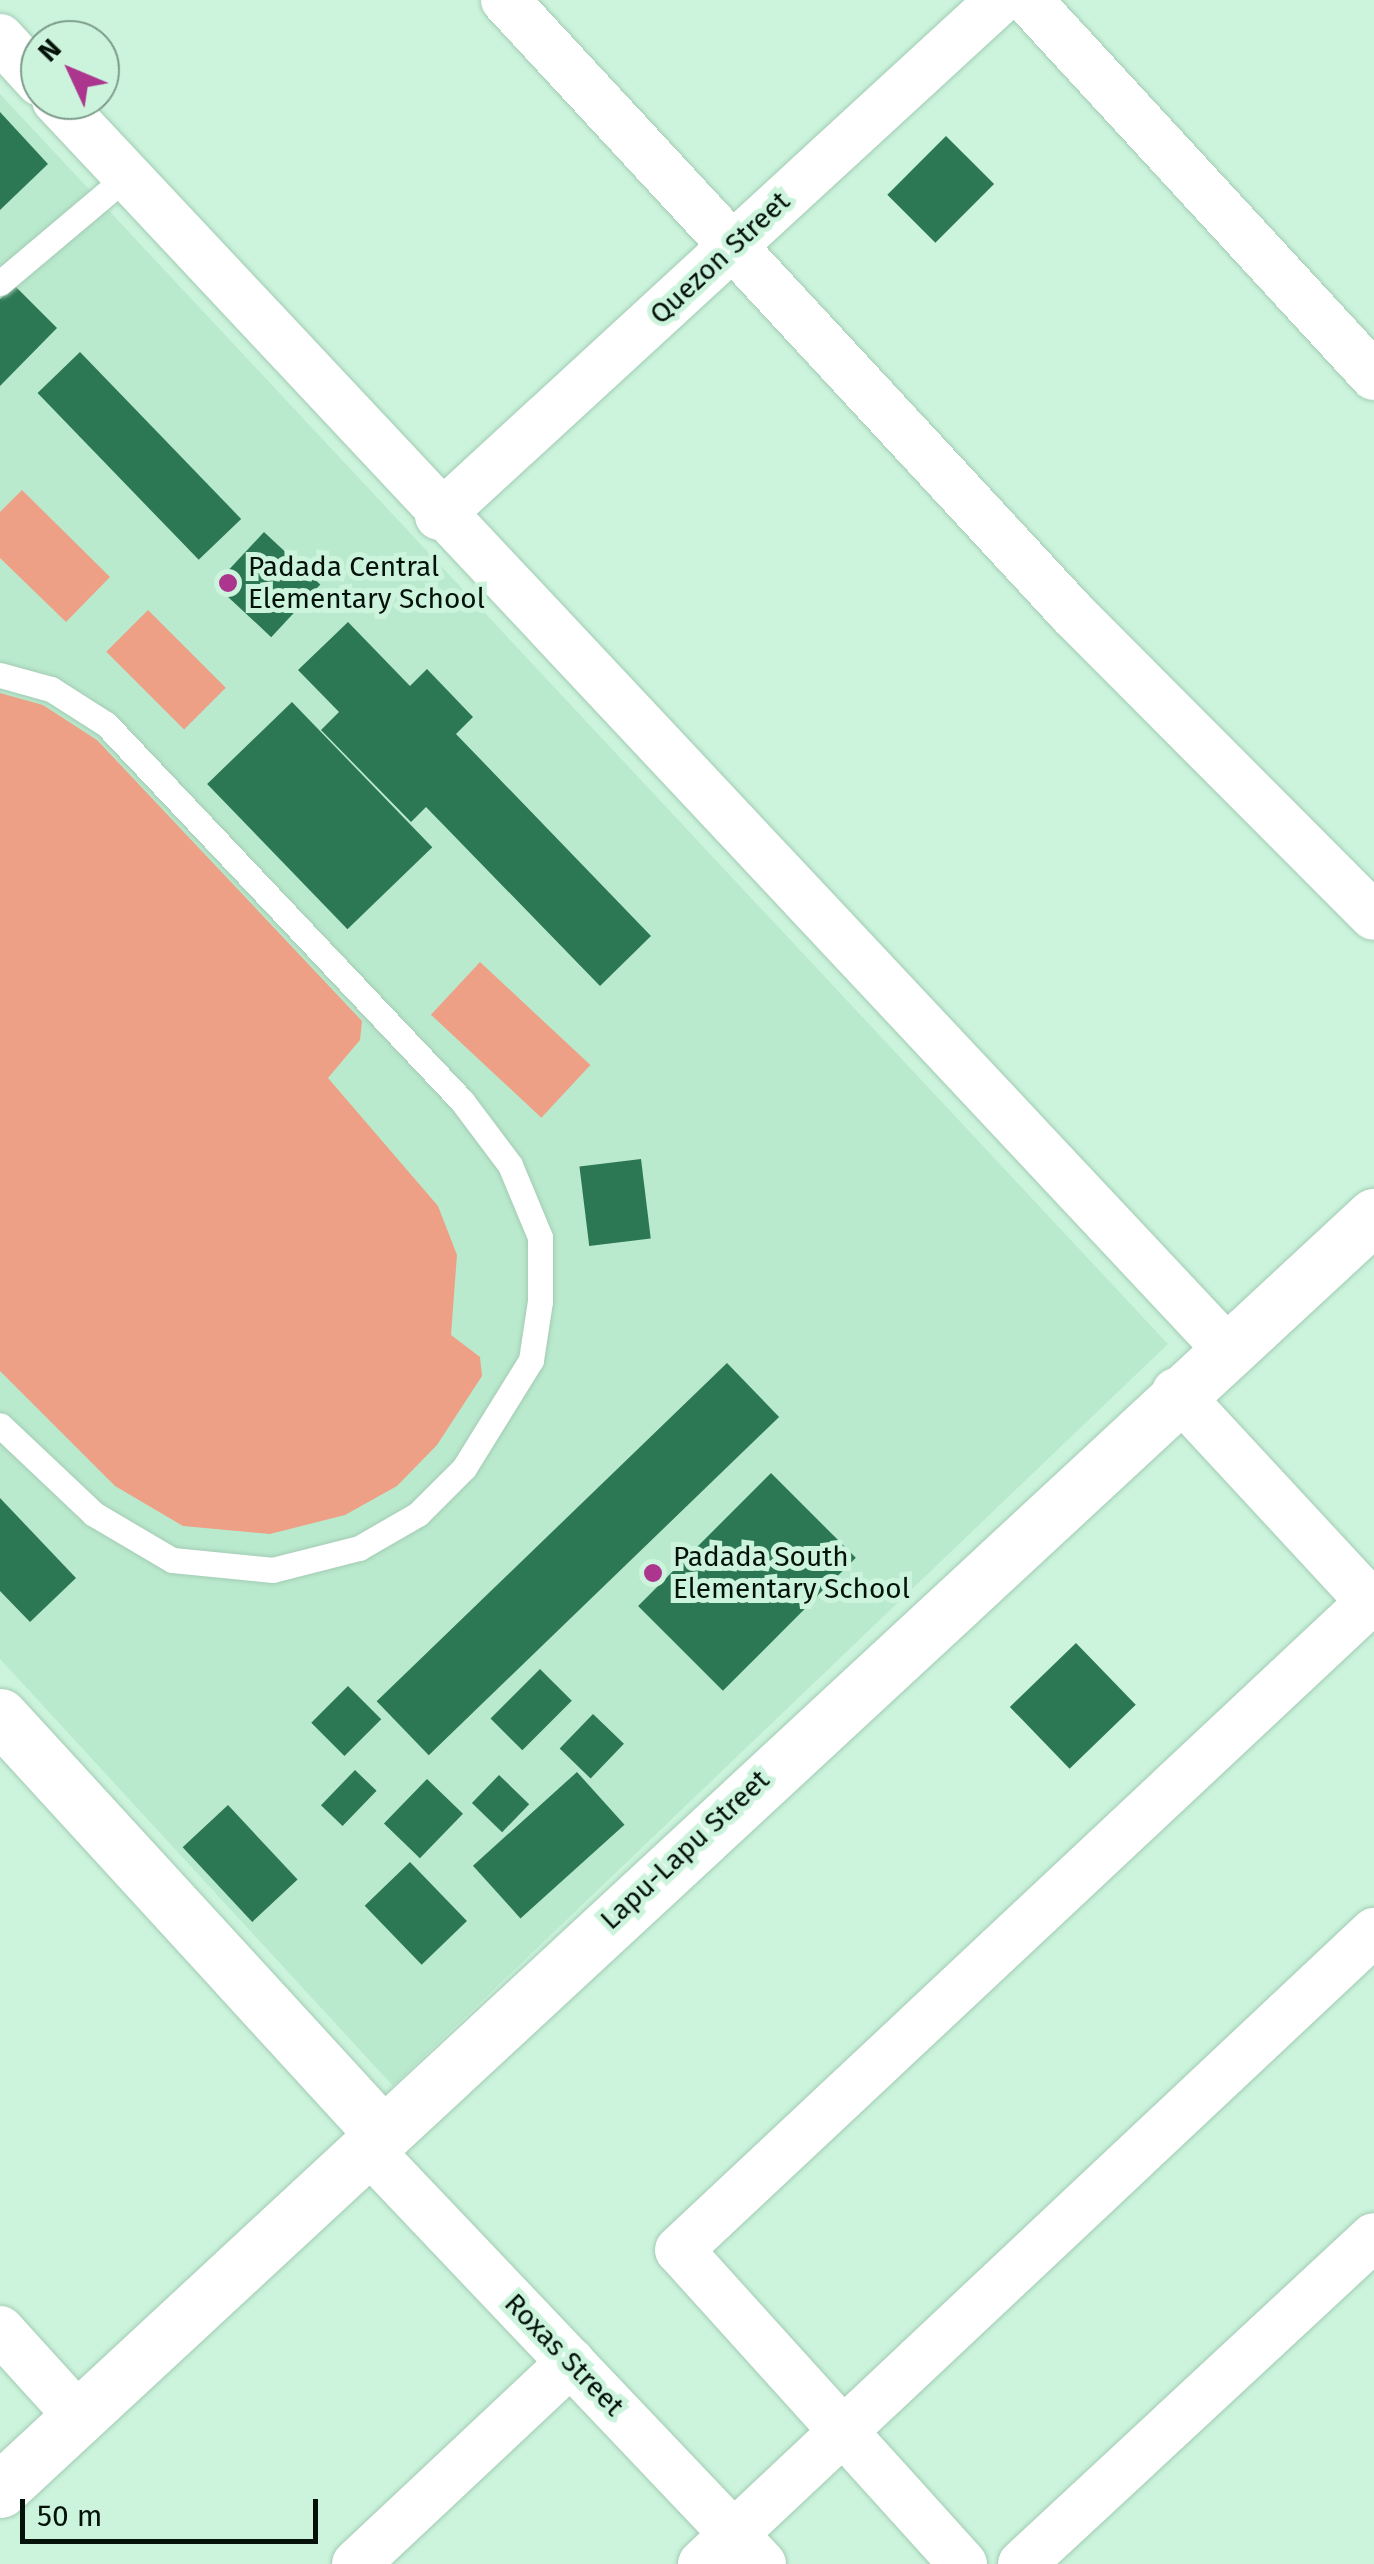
<!DOCTYPE html>
<style>
body{margin:0}
#map{position:relative;width:1374px;height:2564px;overflow:hidden;background:#ccf4dd;font-family:"Fira Sans",sans-serif}
div>[style]{position:absolute}
.built>*{inset:0;background:#baeace}
.green>*{inset:0;background:#eda086;transform-origin:0 0}
.building>*{inset:0;background:#2d7854;transform-origin:0 0}
.roads{filter:drop-shadow(0 0 2px #a3cbb4) drop-shadow(0 0 2px #a3cbb4)}
.lane>*{height:25px;margin:-12.5px;padding:0 12.5px;transform-origin:12.5px;border-radius:12.5px;background:#fff}
.street>*{height:48px;margin:-24px;padding:0 24px;transform-origin:24px;border-radius:24px;background:#fff}
.secondary>*{height:55px;margin:-27.5px;padding:0 27.5px;transform-origin:27.5px;border-radius:27.5px;background:#fff}
.dots>*{width:28px;height:28px;translate:-50% -50%;box-sizing:border-box;border:5px solid #ccf4dd;border-radius:50%}
span{translate:-50% -50%;white-space:nowrap;text-align:center;line-height:1.15;-webkit-text-stroke:10px #ccf4dd;paint-order:stroke}
.street-label{font-size:28px;color:#04120a}
.poi-label{font-size:28px;color:#04120a}
.left{translate:0 -50%;text-align:left}
.north{position:absolute;left:20px;top:20px;width:100px;height:100px;box-sizing:border-box;background:#ccf4dd;border:2px solid #7c9a89;border-radius:50%;rotate:314deg;font-size:28px;font-weight:700;line-height:40px;text-align:center;color:#04120a}
.north::after{content:'';display:block;margin:auto;width:35px;height:45px;background:#ac368e;clip-path:polygon(50% 0,100% 100%,50% 72%,0 100%)}
.scale{position:absolute;left:20px;top:2499px;width:298px;height:45px;box-sizing:border-box;border:5px solid #04120a;border-top:0;padding-left:12px;font-size:30px;line-height:35px;white-space:nowrap;color:#04120a;-webkit-text-stroke:8px #ccf4dd;paint-order:stroke}
</style>
<div id="map">
<div class="built">
<i style="clip-path:polygon(0 94px,1168px 1344px,393px 2086px,0 1659px)"></i>
</div>
<div class="green">
<i style="clip-path:polygon(22px 490px,110px 577px,66px 622px,0 558px,0 512px)"></i>
<i style="left:148px;top:610px;width:110px;height:59px;rotate:45deg"></i>
<i style="clip-path:polygon(0 693px,43px 705px,97px 740px,362px 1021px,360px 1040px,328px 1078px,438px 1206px,457px 1255px,451px 1335px,480px 1357px,482px 1376px,437px 1445px,397px 1486px,345px 1515px,270px 1534px,183px 1526px,115px 1486px,0 1371px)"></i>
<i style="left:480px;top:962px;width:151px;height:72px;rotate:43deg"></i>
</div>
<div class="building">
<i style="clip-path:polygon(0 112px,48px 164px,0 210px)"></i>
<i style="left:946px;top:136px;width:68px;height:83px;rotate:45deg"></i>
<i style="clip-path:polygon(14px 285px,57px 328px,0 386px,0 299px)"></i>
<i style="left:80px;top:352px;width:232px;height:59px;rotate:46deg"></i>
<i style="left:264px;top:532px;width:77px;height:72px;rotate:43deg"></i>
<i style="clip-path:polygon(348px 622px,410px 686px,427px 669px,473px 717px,456px 734px,651px 936px,600px 986px,426px 807px,411px 822px,321px 730px,339px 712px,298px 670px)"></i>
<i style="left:292px;top:702px;width:202px;height:118px;rotate:46deg"></i>
<i style="left:641px;top:1159px;width:80px;height:62px;rotate:83deg"></i>
<i style="left:727px;top:1363px;width:75px;height:487px;rotate:46deg"></i>
<i style="left:771px;top:1473px;width:120px;height:188px;rotate:45deg"></i>
<i style="clip-path:polygon(0 1498px,76px 1578px,30px 1622px,0 1591px)"></i>
<i style="left:1076px;top:1643px;width:86px;height:92px;rotate:46deg"></i>
<i style="left:540px;top:1669px;width:45px;height:70px;rotate:45deg"></i>
<i style="left:348px;top:1686px;width:47px;height:52px;rotate:45deg"></i>
<i style="left:593px;top:1714px;width:43px;height:48px;rotate:44deg"></i>
<i style="left:355px;top:1770px;width:30px;height:49px;rotate:44deg"></i>
<i style="left:577px;top:1772px;width:71px;height:140px;rotate:48deg"></i>
<i style="left:499px;top:1775px;width:42px;height:39px;rotate:44deg"></i>
<i style="left:427px;top:1779px;width:50px;height:62px;rotate:44deg"></i>
<i style="left:228px;top:1805px;width:102px;height:62px;rotate:47deg"></i>
<i style="left:410px;top:1862px;width:82px;height:63px;rotate:46deg"></i>
</div>
<div class="roads">
<div class="lane">
<i style="left:0;top:283px;width:165px;rotate:-40.1deg"></i>
<i style="left:0;top:675px;width:53px;rotate:15.4deg"></i>
<i style="left:51px;top:689px;width:65px;rotate:32.5deg"></i>
<i style="left:106px;top:724px;width:519px;rotate:46.64deg"></i>
<i style="left:462px;top:1101px;width:80px;rotate:53.1deg"></i>
<i style="left:510px;top:1165px;width:78px;rotate:67.4deg"></i>
<i style="left:540px;top:1237px;width:64px;rotate:90deg"></i>
<i style="left:540px;top:1301px;width:60px;rotate:98.7deg"></i>
<i style="left:531px;top:1360px;width:127px;rotate:121.8deg"></i>
<i style="left:464px;top:1468px;width:65px;rotate:135deg"></i>
<i style="left:418px;top:1514px;width:68px;rotate:150deg"></i>
<i style="left:359px;top:1548px;width:89px;rotate:165.7deg"></i>
<i style="left:273px;top:1570px;width:101px;rotate:-174.3deg"></i>
<i style="left:172px;top:1560px;width:91px;rotate:-149.5deg"></i>
<i style="left:94px;top:1514px;width:129px;rotate:-136.6deg"></i>
</div>
<div class="street">
<i style="left:505px;top:0;width:836px;rotate:47.23deg"></i>
<i style="left:1073px;top:614px;width:426px;rotate:45.1deg"></i>
<i style="left:1028px;top:0;width:511px;rotate:47.38deg"></i>
<i style="left:0;top:38px;width:59px;rotate:47.7deg"></i>
<i style="left:56px;top:100px;width:1708px;rotate:46.85deg"></i>
<i style="left:439px;top:516px;width:762px;rotate:-42.61deg"></i>
<i style="left:1176px;top:1392px;width:292px;rotate:47.2deg"></i>
<i style="left:366px;top:2147px;width:575px;rotate:46.48deg"></i>
<i style="left:0;top:2330px;width:118px;rotate:47.8deg"></i>
<i style="left:356px;top:2564px;width:295px;rotate:-43.2deg"></i>
<i style="left:702px;top:2564px;width:923px;rotate:-43.24deg"></i>
<i style="left:963px;top:2564px;width:423px;rotate:-132.1deg"></i>
<i style="left:679px;top:2250px;width:947px;rotate:-43.16deg"></i>
<i style="left:1022px;top:2564px;width:480px;rotate:-42.9deg"></i>
</div>
<div class="secondary">
<i style="left:0;top:1716px;width:566px;rotate:47.51deg"></i>
<i style="left:0;top:2490px;width:1874px;rotate:-42.84deg"></i>
</div>
</div>
<div class="dots">
<i style="left:228px;top:583px;background:#ac368e"></i>
<i style="left:653px;top:1573px;background:#ac368e"></i>
</div>
<div class="street-label">
<span style="left:720px;top:258px;rotate:-43deg">Quezon Street</span>
<span style="left:685px;top:1850px;rotate:-43deg">Lapu-Lapu Street</span>
<span style="left:564px;top:2355px;rotate:46deg">Roxas Street</span>
</div>
<div class="poi-label">
<span class="left" style="left:248px;top:583px">Padada Central<br>Elementary School</span>
<span class="left" style="left:673px;top:1573px">Padada South<br>Elementary School</span>
</div>
<div class="north">N</div>
<div class="scale">50 m</div>
</div>
